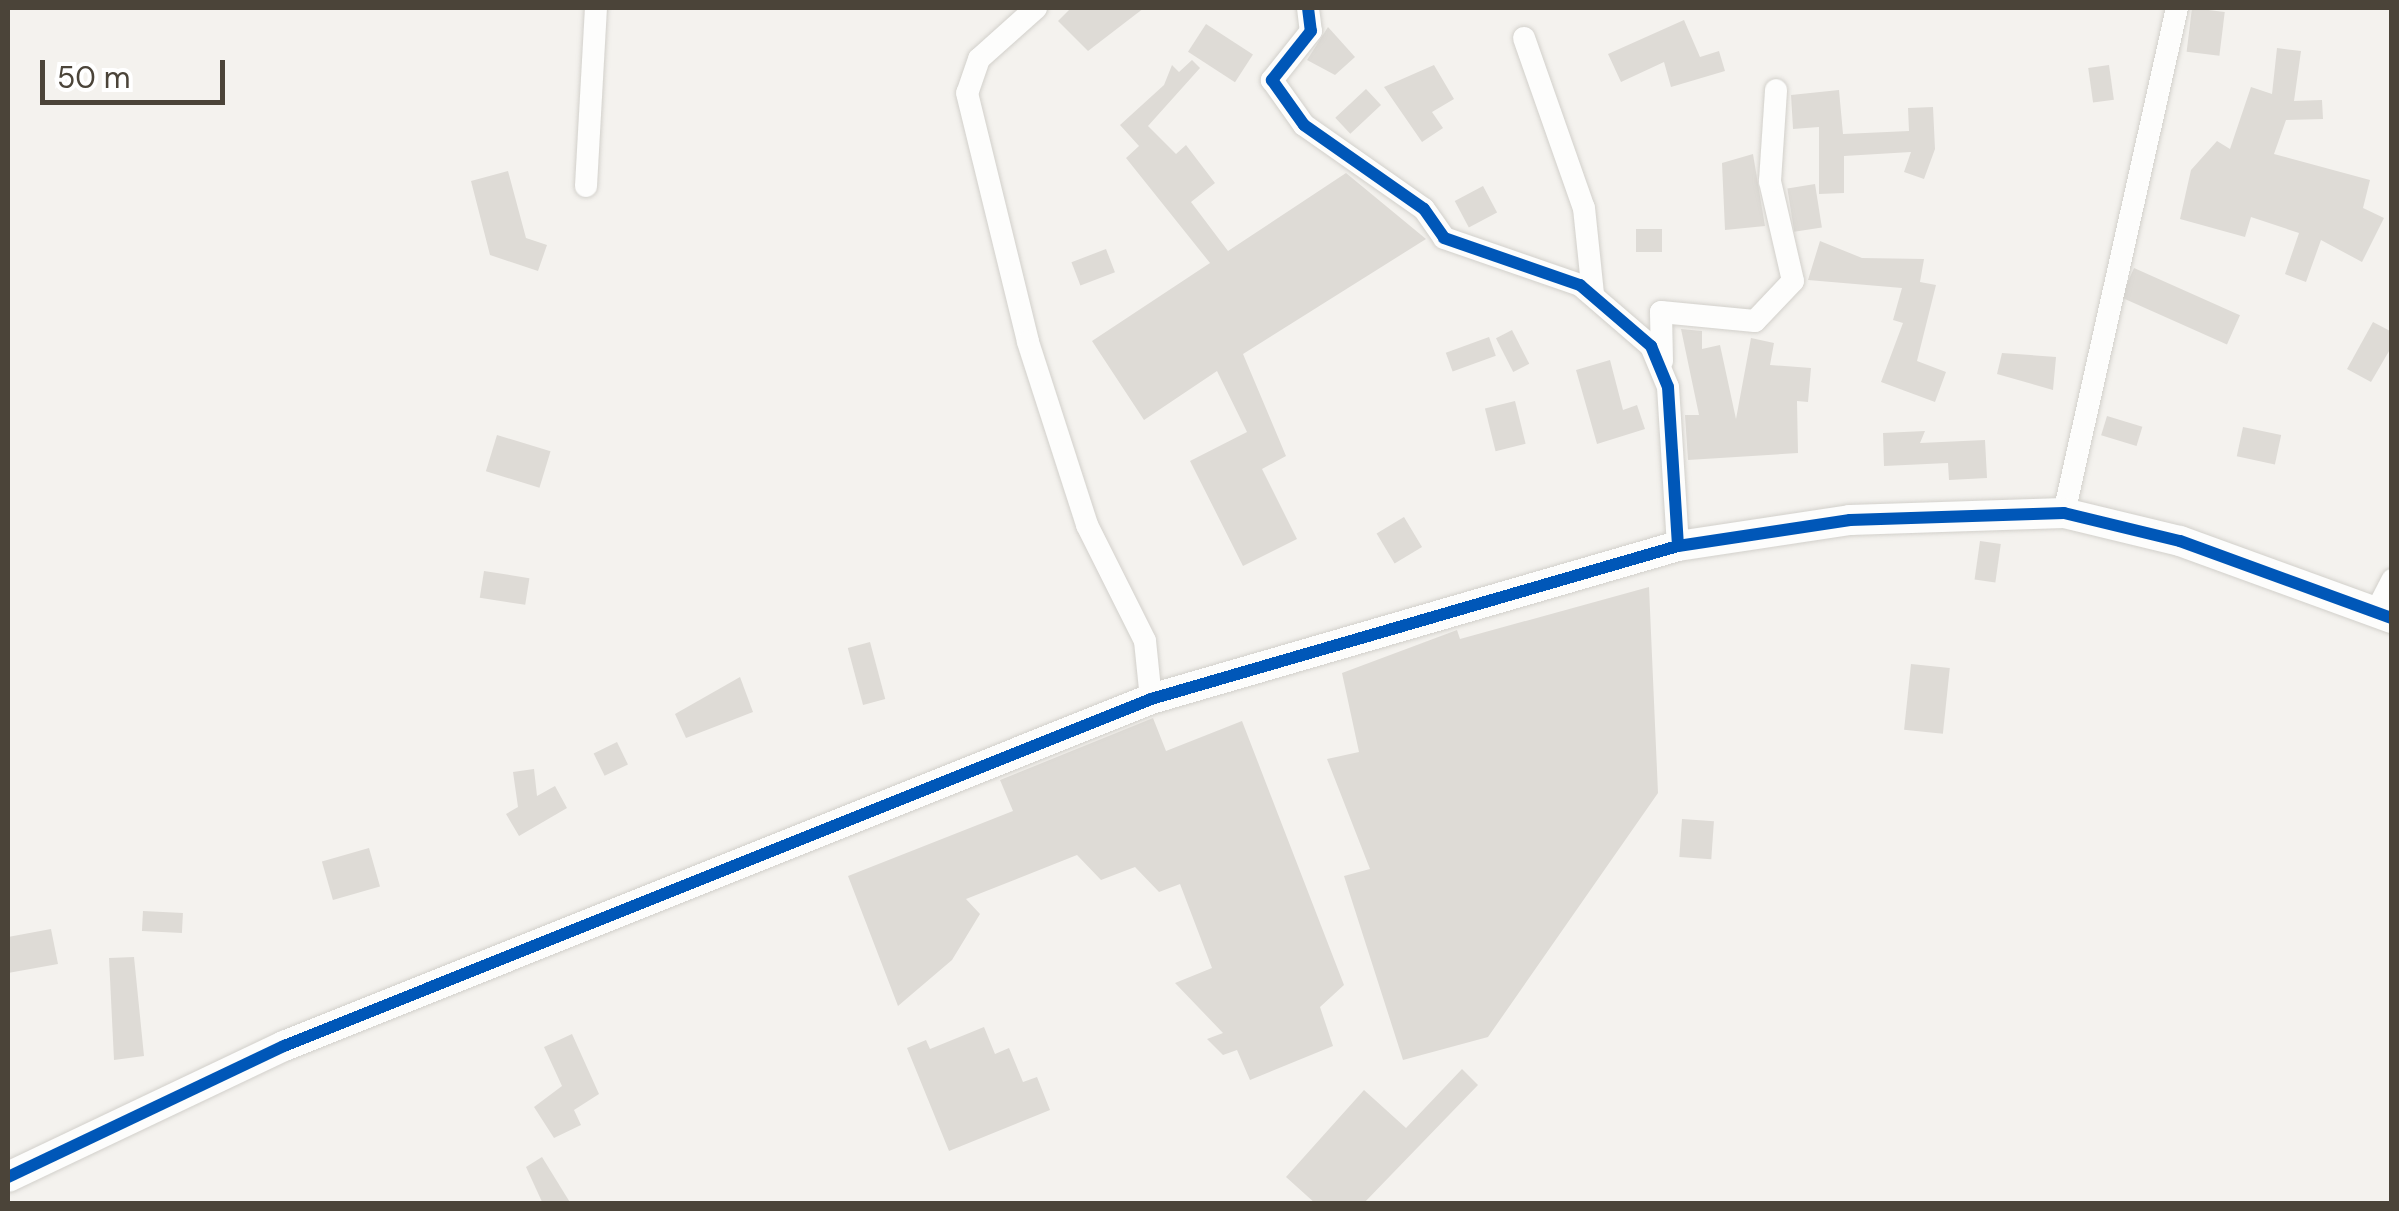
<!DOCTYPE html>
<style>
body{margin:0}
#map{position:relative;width:2399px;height:1211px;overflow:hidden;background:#f4f2ee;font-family:"DM Sans",sans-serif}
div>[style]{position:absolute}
.building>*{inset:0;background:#dedbd6;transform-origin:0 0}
.roads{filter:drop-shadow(0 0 2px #d2d0cb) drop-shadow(0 0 2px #d2d0cb)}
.minor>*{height:22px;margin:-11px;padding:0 11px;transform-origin:11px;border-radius:11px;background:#fdfdfc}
.tertiary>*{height:30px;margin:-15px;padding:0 15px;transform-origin:15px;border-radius:15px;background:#fdfdfc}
.cycleway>*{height:12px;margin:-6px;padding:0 6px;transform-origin:6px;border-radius:6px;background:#0057b8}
span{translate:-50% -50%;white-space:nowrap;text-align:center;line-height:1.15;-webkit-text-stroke:8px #fff;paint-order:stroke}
.frame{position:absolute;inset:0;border:10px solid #4b4439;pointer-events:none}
.scale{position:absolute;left:40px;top:60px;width:185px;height:45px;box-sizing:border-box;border:5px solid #4b4439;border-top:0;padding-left:12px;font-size:30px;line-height:35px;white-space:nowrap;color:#4b4439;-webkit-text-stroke:8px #fff;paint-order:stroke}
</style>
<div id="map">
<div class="building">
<i style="clip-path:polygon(1071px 8px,1144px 8px,1088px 51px,1058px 21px)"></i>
<i style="left:2192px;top:8px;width:33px;height:44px;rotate:7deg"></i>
<i style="clip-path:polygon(1684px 20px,1700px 57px,1719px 51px,1725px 71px,1671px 87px,1664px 62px,1621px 82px,1608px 54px)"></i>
<i style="left:1206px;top:24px;width:56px;height:33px;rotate:33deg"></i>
<i style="clip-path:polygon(1328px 27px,1355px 57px,1335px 75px,1307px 60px)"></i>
<i style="clip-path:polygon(2277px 48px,2301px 51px,2294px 101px,2322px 100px,2323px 119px,2286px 120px,2274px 154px,2370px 180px,2363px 208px,2384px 218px,2362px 262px,2321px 240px,2306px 282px,2285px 274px,2299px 233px,2251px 217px,2245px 237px,2180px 219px,2191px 170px,2217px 141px,2230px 149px,2251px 87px,2272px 94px)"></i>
<i style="clip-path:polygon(1192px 60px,1200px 68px,1148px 126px,1176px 154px,1186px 145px,1215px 183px,1191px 202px,1228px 251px,1346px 173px,1426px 239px,1243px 354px,1286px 456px,1262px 469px,1297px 539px,1243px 566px,1190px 461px,1247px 432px,1217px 371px,1144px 420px,1092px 341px,1210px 263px,1126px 158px,1139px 146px,1120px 125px,1164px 85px,1172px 65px,1179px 72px)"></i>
<i style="clip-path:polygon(1434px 65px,1454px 99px,1432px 112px,1443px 128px,1422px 142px,1384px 87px)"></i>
<i style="left:2109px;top:65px;width:35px;height:21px;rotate:82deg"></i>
<i style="left:1366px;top:89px;width:22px;height:42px;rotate:47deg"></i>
<i style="clip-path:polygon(1839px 90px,1843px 134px,1909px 131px,1908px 108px,1933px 107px,1935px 149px,1924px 179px,1904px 172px,1911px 152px,1844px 156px,1844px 193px,1819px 194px,1819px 127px,1793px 129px,1791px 95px)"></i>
<i style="clip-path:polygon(1753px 154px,1765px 226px,1725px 230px,1722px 163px)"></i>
<i style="clip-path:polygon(508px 171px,526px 238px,547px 245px,538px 271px,490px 255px,471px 181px)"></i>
<i style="left:1815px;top:184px;width:44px;height:28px;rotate:81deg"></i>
<i style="left:1483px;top:186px;width:30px;height:32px;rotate:62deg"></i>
<i style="left:1636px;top:229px;width:26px;height:23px"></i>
<i style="clip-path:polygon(1820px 241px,1862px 258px,1924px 259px,1920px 282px,1936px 285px,1917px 361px,1946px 372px,1935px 402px,1881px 382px,1903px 323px,1893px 320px,1902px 288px,1808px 280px)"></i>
<i style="left:1106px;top:249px;width:25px;height:37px;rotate:69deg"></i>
<i style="left:2134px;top:268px;width:116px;height:32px;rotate:24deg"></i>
<i style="clip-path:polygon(2373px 322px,2392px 332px,2392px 346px,2371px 382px,2347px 369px)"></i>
<i style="clip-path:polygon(1681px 329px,1702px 331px,1702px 349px,1720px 345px,1736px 419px,1751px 338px,1774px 343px,1770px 365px,1811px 368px,1808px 402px,1797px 401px,1798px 453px,1688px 460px,1685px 415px,1699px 415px)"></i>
<i style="left:1512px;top:330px;width:38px;height:18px;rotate:63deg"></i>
<i style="left:1489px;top:337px;width:20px;height:46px;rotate:70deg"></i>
<i style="clip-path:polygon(2002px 353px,2056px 357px,2053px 390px,1997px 374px)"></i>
<i style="clip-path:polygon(1610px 360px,1623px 410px,1637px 405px,1645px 429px,1597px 444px,1576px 370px)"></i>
<i style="left:1515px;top:401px;width:44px;height:31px;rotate:76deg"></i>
<i style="left:2107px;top:416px;width:37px;height:20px;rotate:17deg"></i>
<i style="left:2243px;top:427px;width:39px;height:30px;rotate:12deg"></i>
<i style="clip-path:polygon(1925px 431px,1920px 443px,1985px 440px,1987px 478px,1949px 480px,1948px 463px,1884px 466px,1883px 433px)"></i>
<i style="left:497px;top:435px;width:56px;height:38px;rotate:17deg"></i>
<i style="left:1404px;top:517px;width:35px;height:32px;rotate:59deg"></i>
<i style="left:1980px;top:541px;width:21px;height:39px;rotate:8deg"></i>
<i style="left:484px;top:571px;width:46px;height:27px;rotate:9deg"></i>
<i style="clip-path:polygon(1649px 587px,1658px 793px,1488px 1037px,1403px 1060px,1344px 876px,1370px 869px,1327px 759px,1359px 752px,1342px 673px,1457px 630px,1460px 639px)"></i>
<i style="left:870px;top:642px;width:59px;height:23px;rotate:75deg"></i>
<i style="left:1911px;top:664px;width:39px;height:66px;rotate:6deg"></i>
<i style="clip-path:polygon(740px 677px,753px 712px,686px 738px,675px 714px)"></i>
<i style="clip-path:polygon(1153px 718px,1166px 751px,1242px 721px,1344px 985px,1320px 1007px,1333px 1046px,1250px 1080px,1237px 1050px,1223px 1055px,1207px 1039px,1223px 1033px,1175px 983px,1212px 968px,1180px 884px,1159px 892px,1135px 867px,1101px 880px,1077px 855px,966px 899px,980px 914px,952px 960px,898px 1006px,848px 876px,1013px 811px,1000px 780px)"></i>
<i style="left:617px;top:742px;width:25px;height:26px;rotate:64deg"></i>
<i style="clip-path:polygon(534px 769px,537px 796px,555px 786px,567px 808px,519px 836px,506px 814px,518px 807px,513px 772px)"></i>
<i style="left:1682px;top:819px;width:32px;height:38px;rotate:4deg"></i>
<i style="left:369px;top:848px;width:40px;height:49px;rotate:74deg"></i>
<i style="left:143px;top:911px;width:40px;height:20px;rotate:3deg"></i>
<i style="clip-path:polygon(51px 929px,58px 964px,8px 973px,8px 937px)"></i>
<i style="clip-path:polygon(134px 957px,144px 1056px,114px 1060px,109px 958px)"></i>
<i style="clip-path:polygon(984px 1027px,995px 1054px,1009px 1048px,1023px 1082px,1037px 1077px,1050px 1110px,949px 1151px,907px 1048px,926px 1040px,930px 1049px)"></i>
<i style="clip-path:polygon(572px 1034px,599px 1094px,574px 1110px,581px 1125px,554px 1138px,534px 1107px,562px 1086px,544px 1047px)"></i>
<i style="clip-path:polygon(1462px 1069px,1478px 1085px,1363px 1204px,1316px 1204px,1286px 1177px,1364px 1090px,1406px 1128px)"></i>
<i style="clip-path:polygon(542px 1157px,571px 1204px,543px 1204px,526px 1167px)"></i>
</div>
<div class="roads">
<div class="minor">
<i style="left:1036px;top:8px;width:76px;rotate:138.2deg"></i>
<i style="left:979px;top:59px;width:36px;rotate:109deg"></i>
<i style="left:967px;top:93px;width:256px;rotate:76.2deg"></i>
<i style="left:1028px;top:342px;width:192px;rotate:72.1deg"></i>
<i style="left:1087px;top:525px;width:130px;rotate:63.4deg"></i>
<i style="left:1145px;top:641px;width:58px;rotate:84.1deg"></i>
<i style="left:1308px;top:8px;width:23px;rotate:83deg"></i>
<i style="left:1311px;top:31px;width:63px;rotate:128.5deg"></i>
<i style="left:1272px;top:80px;width:55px;rotate:54.6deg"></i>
<i style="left:1304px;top:125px;width:146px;rotate:35deg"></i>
<i style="left:1424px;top:209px;width:35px;rotate:55deg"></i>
<i style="left:1444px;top:238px;width:144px;rotate:19.1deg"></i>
<i style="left:1580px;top:285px;width:94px;rotate:40.7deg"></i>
<i style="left:1651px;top:346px;width:44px;rotate:67.5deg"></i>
<i style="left:1668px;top:387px;width:159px;rotate:86.4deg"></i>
<i style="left:1524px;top:38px;width:180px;rotate:70.6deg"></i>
<i style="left:1584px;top:208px;width:85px;rotate:84deg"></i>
<i style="left:586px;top:186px;width:178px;rotate:-86.8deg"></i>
<i style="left:1662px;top:361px;width:49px;rotate:-91.2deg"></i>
<i style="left:1661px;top:312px;width:94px;rotate:5.5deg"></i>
<i style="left:1755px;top:321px;width:55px;rotate:-46.5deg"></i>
<i style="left:1793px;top:281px;width:103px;rotate:-103deg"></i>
<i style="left:1770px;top:181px;width:91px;rotate:-86.2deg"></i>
<i style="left:2064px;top:513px;width:517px;rotate:-77.39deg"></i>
<i style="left:2376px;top:612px;width:36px;rotate:-63deg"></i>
</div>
<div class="tertiary">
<i style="left:8px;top:1177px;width:306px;rotate:-25.4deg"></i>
<i style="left:284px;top:1046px;width:934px;rotate:-21.81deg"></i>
<i style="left:1151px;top:699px;width:549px;rotate:-16.19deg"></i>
<i style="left:1678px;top:546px;width:174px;rotate:-8.6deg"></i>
<i style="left:1850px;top:520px;width:214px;rotate:-1.9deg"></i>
<i style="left:2064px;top:513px;width:119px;rotate:13.6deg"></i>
<i style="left:2180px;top:541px;width:226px;rotate:20deg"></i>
</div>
</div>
<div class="cycleway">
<i style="left:1308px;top:8px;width:23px;rotate:83deg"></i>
<i style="left:1311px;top:31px;width:63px;rotate:128.5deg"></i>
<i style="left:1272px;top:80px;width:55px;rotate:54.6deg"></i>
<i style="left:1304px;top:125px;width:146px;rotate:35deg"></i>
<i style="left:1424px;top:209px;width:35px;rotate:55deg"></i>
<i style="left:1444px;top:238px;width:144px;rotate:19.1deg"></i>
<i style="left:1580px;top:285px;width:94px;rotate:40.7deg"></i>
<i style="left:1651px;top:346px;width:44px;rotate:67.5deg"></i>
<i style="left:1668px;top:387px;width:159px;rotate:86.4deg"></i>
<i style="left:8px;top:1177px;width:306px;rotate:-25.4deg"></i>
<i style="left:284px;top:1046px;width:934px;rotate:-21.81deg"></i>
<i style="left:1151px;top:699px;width:549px;rotate:-16.19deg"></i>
<i style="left:1678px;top:546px;width:174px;rotate:-8.6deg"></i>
<i style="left:1850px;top:520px;width:214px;rotate:-1.9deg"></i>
<i style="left:2064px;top:513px;width:119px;rotate:13.6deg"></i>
<i style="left:2180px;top:541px;width:226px;rotate:20deg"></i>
</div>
<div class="frame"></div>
<div class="scale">50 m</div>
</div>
